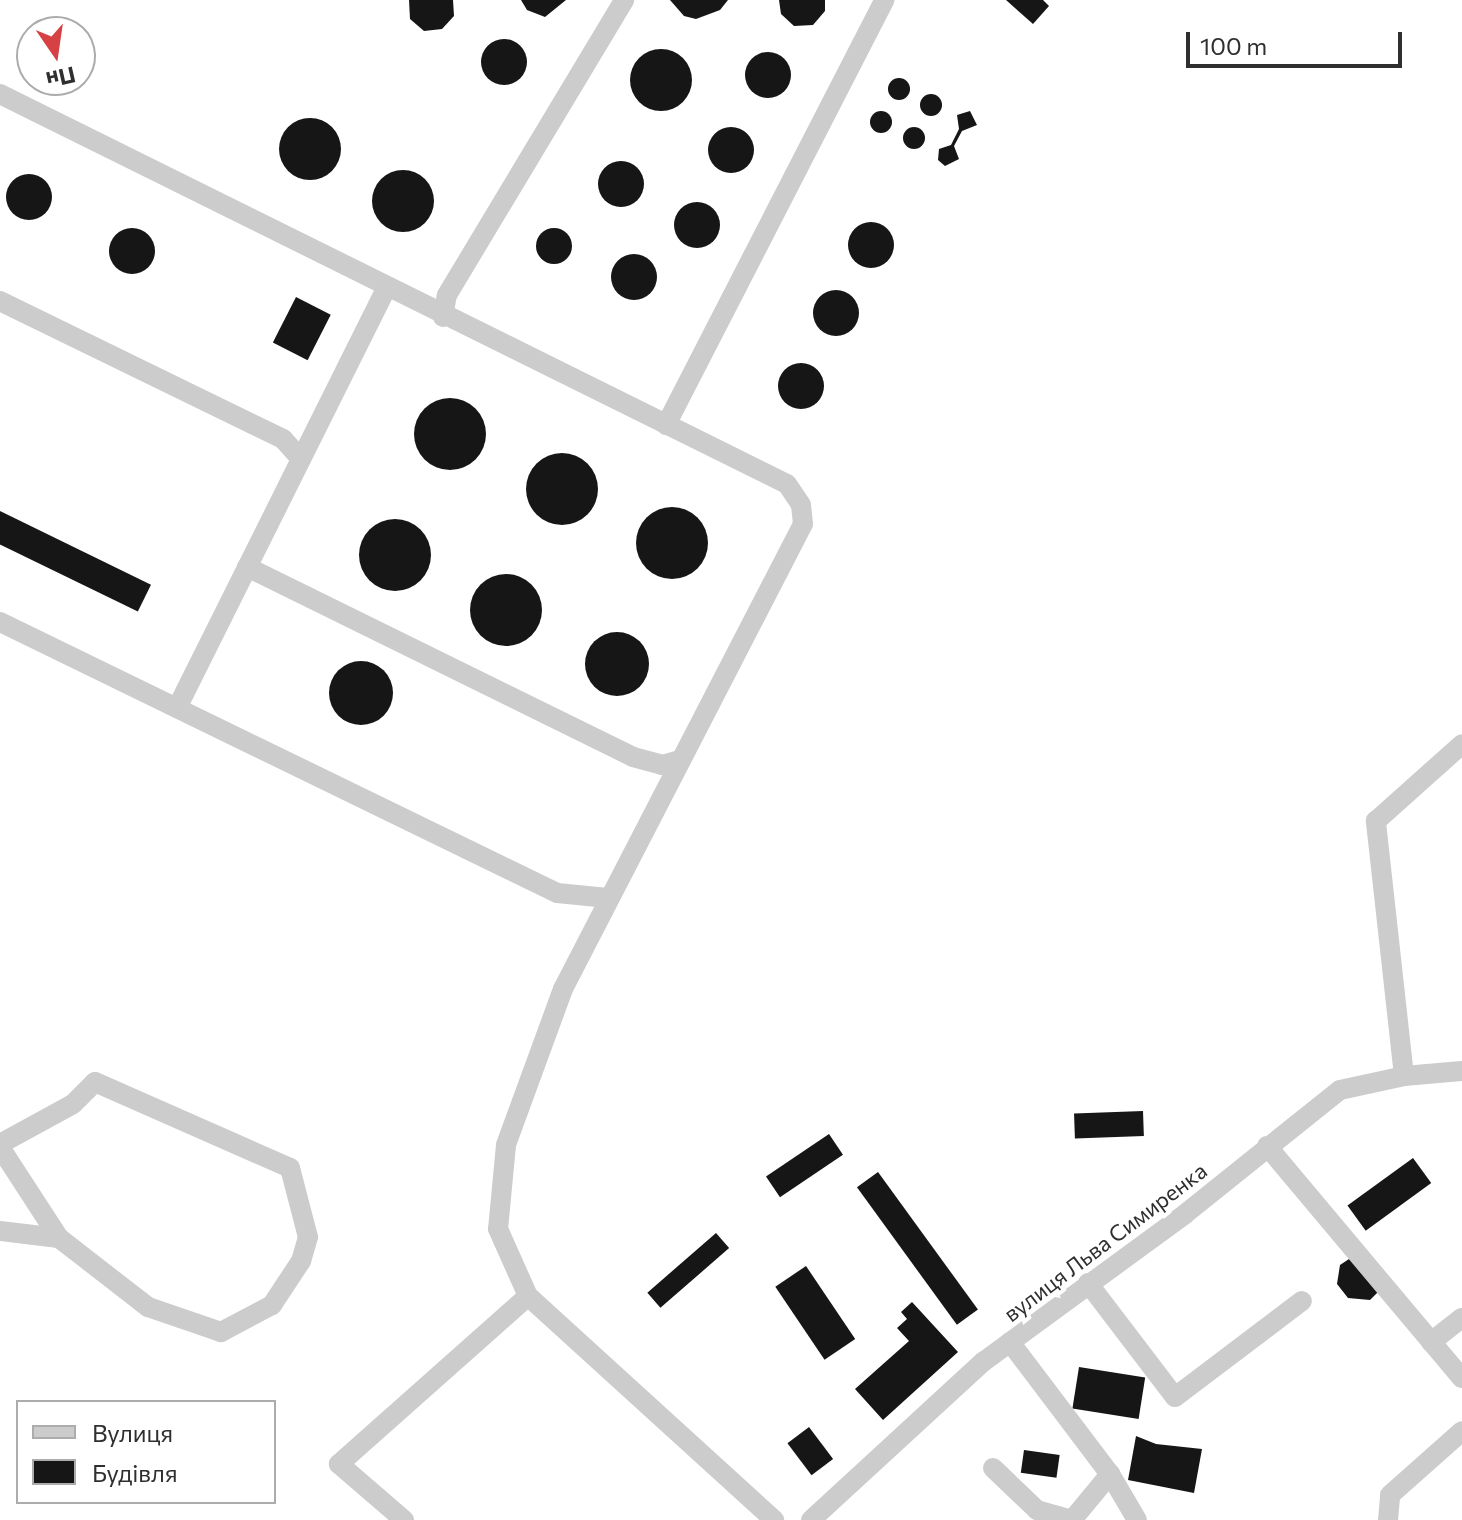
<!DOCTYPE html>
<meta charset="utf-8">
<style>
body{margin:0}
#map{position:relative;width:1462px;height:1520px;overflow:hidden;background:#fff;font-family:Commissioner,sans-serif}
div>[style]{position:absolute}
.building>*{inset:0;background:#161616;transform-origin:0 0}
.round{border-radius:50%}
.minor>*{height:20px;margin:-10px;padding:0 10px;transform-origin:10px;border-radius:10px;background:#ccc}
span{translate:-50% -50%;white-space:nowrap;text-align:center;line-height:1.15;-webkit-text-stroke:8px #fff;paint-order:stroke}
.street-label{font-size:22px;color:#2f2f2f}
.legend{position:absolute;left:16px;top:1400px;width:260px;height:104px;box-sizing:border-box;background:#fff;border:2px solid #acacac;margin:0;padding:10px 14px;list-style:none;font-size:24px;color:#2f2f2f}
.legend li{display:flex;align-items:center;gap:16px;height:40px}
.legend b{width:40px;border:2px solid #acacac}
.north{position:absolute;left:16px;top:16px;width:80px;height:80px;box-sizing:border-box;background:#fff;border:2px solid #acacac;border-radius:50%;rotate:167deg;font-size:22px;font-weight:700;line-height:32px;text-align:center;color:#2f2f2f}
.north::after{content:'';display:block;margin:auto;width:28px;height:36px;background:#d64143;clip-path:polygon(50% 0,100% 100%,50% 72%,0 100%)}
.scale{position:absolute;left:1186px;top:32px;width:216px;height:36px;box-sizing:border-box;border:4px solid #2f2f2f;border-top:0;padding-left:10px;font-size:24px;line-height:28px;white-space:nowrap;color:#2f2f2f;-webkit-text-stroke:6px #fff;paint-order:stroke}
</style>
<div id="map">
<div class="building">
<i style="clip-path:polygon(409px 0,453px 0,454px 16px,442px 29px,424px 31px,410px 19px)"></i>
<i style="clip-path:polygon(521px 0,566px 0,545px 17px,527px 10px)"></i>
<i style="clip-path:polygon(670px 0,728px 0,720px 10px,696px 19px,684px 16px)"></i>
<i style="clip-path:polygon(779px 0,825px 0,825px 11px,813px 25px,794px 26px,781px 14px)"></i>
<i style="clip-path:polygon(1006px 0,1043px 0,1049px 6px,1033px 24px)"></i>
<i class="round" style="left:481px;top:39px;width:46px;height:46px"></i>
<i class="round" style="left:630px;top:49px;width:62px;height:62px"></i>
<i class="round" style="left:745px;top:52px;width:46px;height:46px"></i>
<i class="round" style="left:888px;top:78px;width:22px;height:22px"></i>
<i class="round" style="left:920px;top:94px;width:22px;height:22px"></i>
<i style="clip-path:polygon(970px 111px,977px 125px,962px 131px,954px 146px,959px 159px,945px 166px,938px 160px,939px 149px,951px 145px,959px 129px,957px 115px)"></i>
<i class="round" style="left:870px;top:111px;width:22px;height:22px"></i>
<i class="round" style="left:279px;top:118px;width:62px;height:62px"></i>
<i class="round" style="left:708px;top:127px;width:46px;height:46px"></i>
<i class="round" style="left:903px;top:127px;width:22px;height:22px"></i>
<i class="round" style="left:598px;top:161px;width:46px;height:46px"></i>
<i class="round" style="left:372px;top:170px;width:62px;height:62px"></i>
<i class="round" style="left:6px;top:174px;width:46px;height:46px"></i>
<i class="round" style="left:674px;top:202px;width:46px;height:46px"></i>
<i class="round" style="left:848px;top:222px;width:46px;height:46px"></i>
<i class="round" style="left:109px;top:228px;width:46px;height:46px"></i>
<i class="round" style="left:536px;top:228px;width:36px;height:36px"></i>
<i class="round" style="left:611px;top:254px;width:46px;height:46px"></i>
<i class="round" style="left:813px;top:290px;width:46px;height:46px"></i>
<i style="left:296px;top:297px;width:39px;height:51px;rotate:27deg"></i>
<i class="round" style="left:778px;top:363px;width:46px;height:46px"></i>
<i class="round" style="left:414px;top:398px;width:72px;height:72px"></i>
<i class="round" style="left:526px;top:453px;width:72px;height:72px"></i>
<i class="round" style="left:636px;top:507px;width:72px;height:72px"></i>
<i style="left:0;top:511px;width:168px;height:30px;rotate:26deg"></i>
<i class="round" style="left:359px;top:519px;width:72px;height:72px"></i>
<i class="round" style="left:470px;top:574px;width:72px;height:72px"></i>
<i class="round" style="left:585px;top:632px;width:64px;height:64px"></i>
<i class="round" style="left:329px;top:661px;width:64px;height:64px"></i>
<i style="left:1143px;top:1111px;width:25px;height:69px;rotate:88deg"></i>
<i style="left:829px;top:1134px;width:25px;height:76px;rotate:56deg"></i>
<i style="left:1413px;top:1158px;width:31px;height:81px;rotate:54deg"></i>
<i style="left:878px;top:1172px;width:170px;height:26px;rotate:54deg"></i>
<i style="left:716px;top:1233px;width:20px;height:91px;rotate:49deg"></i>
<i style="clip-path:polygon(1352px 1257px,1379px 1291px,1370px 1300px,1348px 1298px,1337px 1284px,1340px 1265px)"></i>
<i style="left:806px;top:1266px;width:88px;height:37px;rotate:56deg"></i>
<i style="clip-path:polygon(912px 1302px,958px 1352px,883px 1420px,855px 1389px,909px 1341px,897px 1328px,907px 1319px,901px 1312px)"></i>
<i style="left:1079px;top:1367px;width:67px;height:42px;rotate:9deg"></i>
<i style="left:809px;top:1427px;width:40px;height:27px;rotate:53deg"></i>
<i style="clip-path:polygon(1136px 1436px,1156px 1444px,1202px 1449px,1194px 1493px,1128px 1480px)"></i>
<i style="left:1024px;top:1450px;width:36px;height:23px;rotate:8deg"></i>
</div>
<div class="minor">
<i style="left:0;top:94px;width:878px;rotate:26.36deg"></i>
<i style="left:787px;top:484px;width:25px;rotate:56deg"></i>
<i style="left:801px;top:505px;width:19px;rotate:84deg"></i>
<i style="left:803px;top:524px;width:523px;rotate:117.3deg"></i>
<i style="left:563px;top:989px;width:166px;rotate:110.1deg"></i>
<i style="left:506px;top:1145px;width:84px;rotate:95.4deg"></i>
<i style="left:498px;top:1229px;width:73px;rotate:65.9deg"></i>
<i style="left:528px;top:1296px;width:333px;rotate:42.3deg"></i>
<i style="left:0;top:301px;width:315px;rotate:26deg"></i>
<i style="left:283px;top:439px;width:27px;rotate:48deg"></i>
<i style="left:443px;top:317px;width:22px;rotate:-80deg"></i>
<i style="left:447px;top:295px;width:344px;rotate:-59deg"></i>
<i style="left:666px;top:425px;width:478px;rotate:-62.8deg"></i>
<i style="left:247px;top:567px;width:430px;rotate:26.2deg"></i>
<i style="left:633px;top:757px;width:30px;rotate:15deg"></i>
<i style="left:662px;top:765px;width:19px;rotate:-16deg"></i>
<i style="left:0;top:622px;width:619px;rotate:25.94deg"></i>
<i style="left:557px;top:893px;width:51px;rotate:5.6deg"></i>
<i style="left:177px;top:708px;width:469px;rotate:-63.5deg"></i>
<i style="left:1404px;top:1076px;width:257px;rotate:-96.3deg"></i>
<i style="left:1376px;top:821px;width:115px;rotate:-41.8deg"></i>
<i style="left:0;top:1144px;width:83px;rotate:-28.7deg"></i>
<i style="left:73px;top:1104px;width:31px;rotate:-45deg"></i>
<i style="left:95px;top:1082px;width:213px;rotate:23.8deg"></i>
<i style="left:290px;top:1168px;width:71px;rotate:75.4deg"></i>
<i style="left:308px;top:1237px;width:25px;rotate:106deg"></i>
<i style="left:301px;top:1261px;width:53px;rotate:123.4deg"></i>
<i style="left:272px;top:1305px;width:58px;rotate:152.1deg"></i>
<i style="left:221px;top:1332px;width:77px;rotate:-161.1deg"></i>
<i style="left:148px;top:1307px;width:113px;rotate:-142.2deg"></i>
<i style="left:59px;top:1238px;width:108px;rotate:-123deg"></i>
<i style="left:1267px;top:1146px;width:303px;rotate:50deg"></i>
<i style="left:0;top:1231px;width:59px;rotate:6.8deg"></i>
<i style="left:1088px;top:1283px;width:143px;rotate:52.7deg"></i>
<i style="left:1175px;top:1397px;width:159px;rotate:-37.1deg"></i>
<i style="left:1010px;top:1342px;width:166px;rotate:52.9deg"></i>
<i style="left:1110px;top:1474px;width:53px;rotate:59.6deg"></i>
<i style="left:1431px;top:1342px;width:39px;rotate:-38deg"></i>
<i style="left:993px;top:1468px;width:61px;rotate:43.7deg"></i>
<i style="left:1037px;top:1510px;width:36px;rotate:16deg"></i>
<i style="left:1072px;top:1520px;width:60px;rotate:-50.4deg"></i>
<i style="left:404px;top:1520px;width:86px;rotate:-139.3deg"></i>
<i style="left:339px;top:1464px;width:253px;rotate:-41.6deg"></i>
<i style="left:811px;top:1520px;width:234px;rotate:-42.6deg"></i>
<i style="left:983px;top:1362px;width:250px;rotate:-36.2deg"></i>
<i style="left:1185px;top:1214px;width:198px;rotate:-38.7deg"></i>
<i style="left:1340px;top:1090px;width:66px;rotate:-12.3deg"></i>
<i style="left:1404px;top:1076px;width:58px;rotate:-4.9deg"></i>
<i style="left:1388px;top:1520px;width:25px;rotate:-85deg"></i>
<i style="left:1390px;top:1495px;width:96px;rotate:-41.6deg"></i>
</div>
<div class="street-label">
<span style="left:1105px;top:1242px;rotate:-37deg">вулиця Льва Симиренка</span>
</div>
<ul class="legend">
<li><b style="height:10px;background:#ccc"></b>Вулиця</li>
<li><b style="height:22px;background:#161616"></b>Будівля</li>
</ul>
<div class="north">Пн</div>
<div class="scale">100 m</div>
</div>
